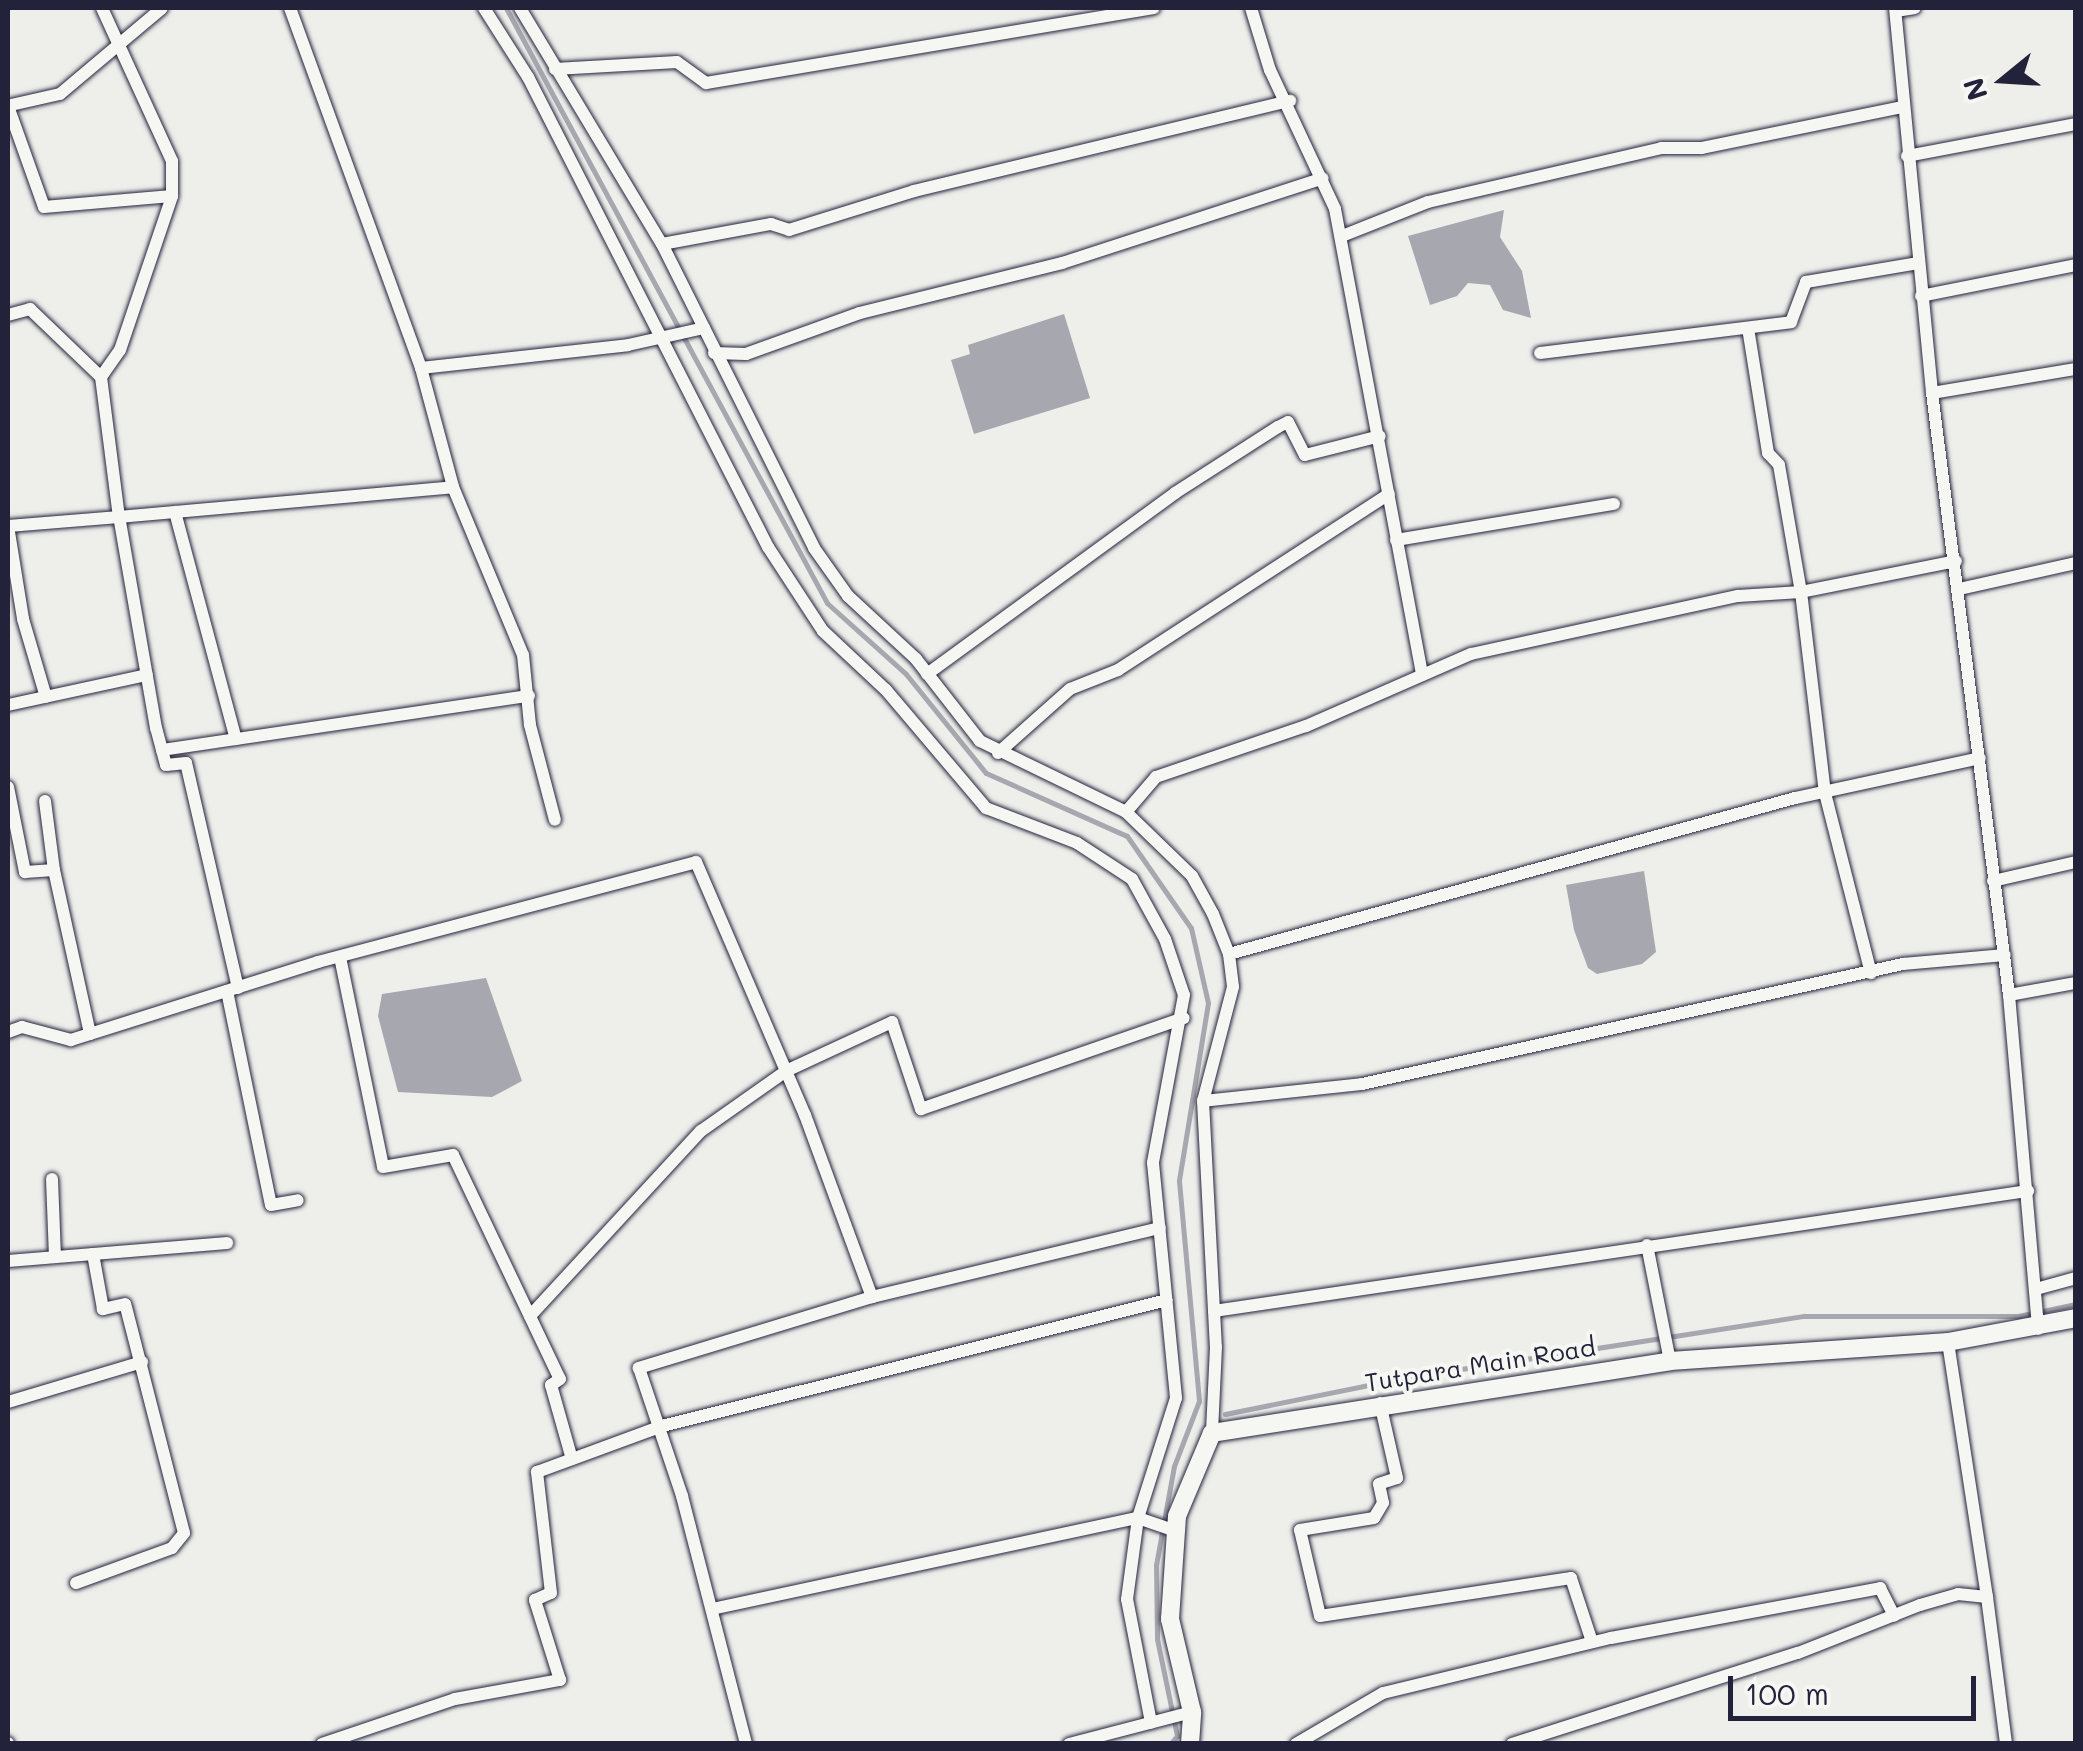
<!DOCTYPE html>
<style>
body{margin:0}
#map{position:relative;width:2083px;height:1751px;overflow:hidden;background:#eeeeeb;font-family:Mali,sans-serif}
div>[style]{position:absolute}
.water>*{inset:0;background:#a7a7af}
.stream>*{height:5px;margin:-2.5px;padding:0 2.5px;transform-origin:2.5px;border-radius:2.5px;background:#a7a7af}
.roads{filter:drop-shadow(0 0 2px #22223b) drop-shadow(0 0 2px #22223b)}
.street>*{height:12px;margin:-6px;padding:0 6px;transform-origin:6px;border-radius:6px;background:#f6f6f2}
.secondary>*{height:18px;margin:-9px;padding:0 9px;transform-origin:9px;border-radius:9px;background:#f6f6f2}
span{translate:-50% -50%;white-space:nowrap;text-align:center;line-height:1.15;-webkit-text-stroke:8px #f6f6f2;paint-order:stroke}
.street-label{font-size:25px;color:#22223b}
.frame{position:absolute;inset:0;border:10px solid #22223b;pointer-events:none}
.north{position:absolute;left:1953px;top:30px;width:100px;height:100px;-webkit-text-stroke:8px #f6f6f2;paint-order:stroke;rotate:252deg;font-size:28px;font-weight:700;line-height:40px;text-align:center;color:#22223b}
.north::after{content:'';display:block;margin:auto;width:35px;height:45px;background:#22223b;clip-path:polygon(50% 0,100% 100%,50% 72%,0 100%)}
.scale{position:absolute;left:1728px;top:1676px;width:248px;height:45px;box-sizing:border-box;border:5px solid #22223b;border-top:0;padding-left:12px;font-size:30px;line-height:35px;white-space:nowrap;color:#22223b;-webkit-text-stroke:8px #f6f6f2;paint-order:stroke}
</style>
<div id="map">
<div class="water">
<i style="clip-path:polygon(1504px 210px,1500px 237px,1522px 271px,1531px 318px,1503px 310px,1490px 285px,1468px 283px,1457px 296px,1430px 305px,1408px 236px)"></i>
<i style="clip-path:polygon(1064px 314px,1090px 398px,974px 434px,951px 360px,970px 354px,968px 345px)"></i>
<i style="clip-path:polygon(1644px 871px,1656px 952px,1642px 964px,1597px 974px,1588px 968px,1574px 930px,1566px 885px)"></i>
<i style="clip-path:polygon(486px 978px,522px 1081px,492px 1097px,398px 1092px,378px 1016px,382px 994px)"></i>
</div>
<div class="stream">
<i style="left:506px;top:8px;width:676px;rotate:61.65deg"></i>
<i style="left:827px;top:603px;width:106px;rotate:41.9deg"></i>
<i style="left:906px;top:674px;width:127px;rotate:51.1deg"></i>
<i style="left:986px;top:773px;width:154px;rotate:24.1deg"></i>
<i style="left:1127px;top:836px;width:112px;rotate:55.2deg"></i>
<i style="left:1191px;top:928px;width:77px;rotate:77.2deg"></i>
<i style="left:1208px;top:1003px;width:180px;rotate:99.3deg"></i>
<i style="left:1179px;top:1181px;width:221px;rotate:84.8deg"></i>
<i style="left:1199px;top:1401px;width:70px;rotate:111deg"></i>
<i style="left:1174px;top:1466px;width:101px;rotate:100.3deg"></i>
<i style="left:1156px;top:1565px;width:74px;rotate:89.2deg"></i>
<i style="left:1157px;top:1639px;width:99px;rotate:78.3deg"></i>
<i style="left:1177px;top:1736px;width:11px;rotate:131deg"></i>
<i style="left:1225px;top:1414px;width:182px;rotate:-11.4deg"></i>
<i style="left:1403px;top:1378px;width:406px;rotate:-8.8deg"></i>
<i style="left:1804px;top:1316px;width:214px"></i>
<i style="left:2018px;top:1316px;width:59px;rotate:-11.7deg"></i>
</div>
<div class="roads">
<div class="street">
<i style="left:290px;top:8px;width:383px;rotate:70deg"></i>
<i style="left:421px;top:368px;width:123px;rotate:74.9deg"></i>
<i style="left:453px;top:487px;width:182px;rotate:67.4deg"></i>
<i style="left:523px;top:655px;width:70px;rotate:84.3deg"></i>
<i style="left:530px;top:725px;width:98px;rotate:75.3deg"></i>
<i style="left:484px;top:8px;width:82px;rotate:57.5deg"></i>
<i style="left:528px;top:77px;width:528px;rotate:62.95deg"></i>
<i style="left:768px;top:547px;width:100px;rotate:56.8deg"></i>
<i style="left:823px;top:631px;width:86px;rotate:43.1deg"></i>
<i style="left:886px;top:690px;width:155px;rotate:49.7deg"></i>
<i style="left:986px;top:808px;width:97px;rotate:21deg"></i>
<i style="left:1077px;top:843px;width:66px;rotate:33.2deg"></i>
<i style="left:1132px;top:879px;width:68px;rotate:61.2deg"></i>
<i style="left:1165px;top:939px;width:59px;rotate:71.3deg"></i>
<i style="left:1184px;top:995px;width:171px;rotate:100.5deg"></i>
<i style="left:1153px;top:1163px;width:236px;rotate:84.4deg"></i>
<i style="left:1176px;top:1398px;width:126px;rotate:107.6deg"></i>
<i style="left:1138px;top:1518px;width:82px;rotate:97.7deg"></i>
<i style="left:1127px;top:1599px;width:126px;rotate:79deg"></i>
<i style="left:520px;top:8px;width:275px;rotate:59deg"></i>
<i style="left:662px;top:244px;width:340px;rotate:63.4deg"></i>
<i style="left:814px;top:548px;width:59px;rotate:54.7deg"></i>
<i style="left:848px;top:596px;width:93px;rotate:42.8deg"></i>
<i style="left:916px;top:659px;width:104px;rotate:52deg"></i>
<i style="left:980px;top:741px;width:162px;rotate:25.9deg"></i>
<i style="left:1126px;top:812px;width:92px;rotate:44.1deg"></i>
<i style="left:1192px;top:876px;width:43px;rotate:61.1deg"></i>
<i style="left:1213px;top:914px;width:43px;rotate:68.2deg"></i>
<i style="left:1229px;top:954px;width:33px;rotate:83deg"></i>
<i style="left:1233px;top:987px;width:118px;rotate:104.7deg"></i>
<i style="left:1203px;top:1101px;width:246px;rotate:87deg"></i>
<i style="left:1216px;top:1347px;width:86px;rotate:92.7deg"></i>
<i style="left:1251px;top:8px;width:65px;rotate:73deg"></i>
<i style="left:1270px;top:70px;width:153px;rotate:64.9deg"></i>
<i style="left:1335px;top:209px;width:474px;rotate:79.4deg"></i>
<i style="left:1895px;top:8px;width:387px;rotate:84.5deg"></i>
<i style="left:1932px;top:393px;width:607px;rotate:82.71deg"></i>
<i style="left:2009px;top:995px;width:335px;rotate:85deg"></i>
<i style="left:1896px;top:11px;width:19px;rotate:-9deg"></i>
<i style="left:555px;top:69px;width:122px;rotate:-3.3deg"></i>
<i style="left:677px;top:62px;width:36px;rotate:36deg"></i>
<i style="left:706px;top:83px;width:454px;rotate:-9.5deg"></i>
<i style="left:11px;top:105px;width:50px;rotate:-12.7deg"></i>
<i style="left:60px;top:94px;width:133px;rotate:-40.1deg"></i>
<i style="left:8px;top:106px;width:107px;rotate:70.4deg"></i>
<i style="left:44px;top:207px;width:128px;rotate:-4.9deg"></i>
<i style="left:1907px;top:156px;width:172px;rotate:-10.7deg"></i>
<i style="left:1342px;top:236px;width:92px;rotate:-21.6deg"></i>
<i style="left:1428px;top:202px;width:239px;rotate:-13deg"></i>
<i style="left:1661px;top:148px;width:41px"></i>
<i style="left:1702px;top:148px;width:204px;rotate:-11.6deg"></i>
<i style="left:662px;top:244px;width:111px;rotate:-10.4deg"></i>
<i style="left:771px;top:224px;width:19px;rotate:18deg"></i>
<i style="left:789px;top:230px;width:131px;rotate:-17.3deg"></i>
<i style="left:914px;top:191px;width:387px;rotate:-13.5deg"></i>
<i style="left:1921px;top:296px;width:158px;rotate:-11.3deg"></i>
<i style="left:8px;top:315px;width:23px;rotate:-15deg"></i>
<i style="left:30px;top:309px;width:98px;rotate:43.8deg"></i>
<i style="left:101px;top:377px;width:141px;rotate:82.7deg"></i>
<i style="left:119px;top:517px;width:111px;rotate:175.4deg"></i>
<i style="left:1748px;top:328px;width:127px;rotate:80.9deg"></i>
<i style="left:1768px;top:453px;width:16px;rotate:47deg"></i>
<i style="left:1779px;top:465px;width:129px;rotate:80.2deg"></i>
<i style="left:1801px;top:592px;width:202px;rotate:83.2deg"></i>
<i style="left:1825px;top:793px;width:186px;rotate:75.7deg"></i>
<i style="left:714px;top:353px;width:32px;rotate:2deg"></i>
<i style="left:746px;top:354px;width:121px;rotate:-19.8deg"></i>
<i style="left:860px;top:313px;width:208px;rotate:-13.9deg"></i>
<i style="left:1062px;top:263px;width:274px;rotate:-18deg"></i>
<i style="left:1540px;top:353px;width:253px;rotate:-7deg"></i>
<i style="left:1791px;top:322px;width:43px;rotate:-69.4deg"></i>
<i style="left:1806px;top:282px;width:114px;rotate:-9.6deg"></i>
<i style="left:421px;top:368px;width:208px;rotate:-6.3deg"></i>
<i style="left:628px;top:345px;width:78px;rotate:-12.6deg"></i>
<i style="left:101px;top:377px;width:33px;rotate:-55deg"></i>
<i style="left:120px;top:350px;width:163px;rotate:-71.3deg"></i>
<i style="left:172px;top:196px;width:35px;rotate:-90deg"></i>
<i style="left:172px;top:161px;width:168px;rotate:-114.6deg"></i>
<i style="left:1932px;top:393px;width:146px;rotate:-9.5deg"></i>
<i style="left:175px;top:512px;width:235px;rotate:75deg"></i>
<i style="left:8px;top:526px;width:94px;rotate:80.8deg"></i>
<i style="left:23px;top:619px;width:81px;rotate:73.6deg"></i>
<i style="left:1396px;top:540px;width:221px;rotate:-9.4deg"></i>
<i style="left:1959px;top:589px;width:120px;rotate:-12.5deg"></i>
<i style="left:927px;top:674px;width:307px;rotate:-36.1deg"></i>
<i style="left:1175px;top:493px;width:122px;rotate:-32.7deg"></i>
<i style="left:1278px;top:427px;width:11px;rotate:-27deg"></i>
<i style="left:1288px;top:422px;width:37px;rotate:63deg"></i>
<i style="left:1305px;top:455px;width:77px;rotate:-14.2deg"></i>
<i style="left:8px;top:705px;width:142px;rotate:-12.2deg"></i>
<i style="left:162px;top:750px;width:371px;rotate:-8.4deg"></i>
<i style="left:998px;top:753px;width:96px;rotate:-41.6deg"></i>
<i style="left:1070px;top:689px;width:52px;rotate:-21.6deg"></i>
<i style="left:1118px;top:670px;width:323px;rotate:-33deg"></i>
<i style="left:8px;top:787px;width:87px;rotate:78.7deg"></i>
<i style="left:25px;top:872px;width:29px;rotate:-4deg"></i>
<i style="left:54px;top:870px;width:168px;rotate:77.6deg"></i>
<i style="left:45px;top:801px;width:70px;rotate:82.6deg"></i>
<i style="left:1126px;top:812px;width:46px;rotate:-49.4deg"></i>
<i style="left:1156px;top:777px;width:158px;rotate:-18.8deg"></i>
<i style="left:1306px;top:726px;width:180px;rotate:-23.6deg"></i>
<i style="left:1471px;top:654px;width:273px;rotate:-12.3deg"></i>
<i style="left:1738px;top:596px;width:63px;rotate:-3.6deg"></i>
<i style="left:1801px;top:592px;width:158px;rotate:-11.3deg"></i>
<i style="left:1993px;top:881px;width:85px;rotate:-12.9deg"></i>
<i style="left:1229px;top:954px;width:587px;rotate:-15.41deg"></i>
<i style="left:1795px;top:798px;width:189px;rotate:-12.2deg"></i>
<i style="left:340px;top:957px;width:214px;rotate:78.4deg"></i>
<i style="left:383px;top:1167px;width:71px;rotate:-9.7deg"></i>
<i style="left:453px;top:1155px;width:248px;rotate:64.5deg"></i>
<i style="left:560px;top:1379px;width:11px;rotate:146deg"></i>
<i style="left:551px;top:1385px;width:77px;rotate:74.2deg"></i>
<i style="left:238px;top:988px;width:231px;rotate:-103deg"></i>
<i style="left:186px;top:763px;width:20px;rotate:174deg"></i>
<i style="left:166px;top:765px;width:38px;rotate:-105deg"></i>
<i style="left:156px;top:728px;width:214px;rotate:-99.9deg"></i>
<i style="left:119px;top:517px;width:335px;rotate:-5.1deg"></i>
<i style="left:227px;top:991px;width:218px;rotate:78.4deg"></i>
<i style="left:271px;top:1205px;width:27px;rotate:-10deg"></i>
<i style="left:2009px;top:995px;width:68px;rotate:-10.2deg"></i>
<i style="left:8px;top:1032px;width:15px;rotate:-20deg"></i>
<i style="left:22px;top:1027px;width:51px;rotate:14.9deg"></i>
<i style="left:71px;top:1040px;width:259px;rotate:-17.5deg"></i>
<i style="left:318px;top:962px;width:391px;rotate:-14.8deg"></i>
<i style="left:696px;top:862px;width:275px;rotate:66.7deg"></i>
<i style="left:805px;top:1115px;width:194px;rotate:69.8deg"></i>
<i style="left:872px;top:1297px;width:244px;rotate:163.1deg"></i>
<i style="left:639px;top:1368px;width:135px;rotate:71.4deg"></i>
<i style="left:682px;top:1496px;width:256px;rotate:75.5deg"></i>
<i style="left:1203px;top:1101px;width:160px;rotate:-6.1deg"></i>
<i style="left:1362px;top:1084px;width:554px;rotate:-12.51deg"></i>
<i style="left:1903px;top:964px;width:102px;rotate:-5deg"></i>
<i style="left:52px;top:1179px;width:78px;rotate:87.8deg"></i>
<i style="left:1647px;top:1245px;width:118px;rotate:78.8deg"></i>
<i style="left:8px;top:1261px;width:220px;rotate:-4.7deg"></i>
<i style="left:2036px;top:1289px;width:41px;rotate:-15.4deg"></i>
<i style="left:872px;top:1297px;width:296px;rotate:-13.5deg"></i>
<i style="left:1214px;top:1311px;width:823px;rotate:-8.39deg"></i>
<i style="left:530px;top:1316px;width:252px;rotate:-47.3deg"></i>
<i style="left:701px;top:1131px;width:104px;rotate:-35.2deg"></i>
<i style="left:786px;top:1071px;width:117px;rotate:-24.8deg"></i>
<i style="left:892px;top:1022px;width:92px;rotate:71.6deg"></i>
<i style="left:921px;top:1109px;width:278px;rotate:-19.1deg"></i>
<i style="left:8px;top:1402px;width:140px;rotate:-16.6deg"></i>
<i style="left:1380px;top:1403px;width:77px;rotate:77.2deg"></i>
<i style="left:1397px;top:1478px;width:19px;rotate:162deg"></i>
<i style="left:1379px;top:1484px;width:19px;rotate:78deg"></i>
<i style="left:1383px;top:1503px;width:17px;rotate:121deg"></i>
<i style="left:1374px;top:1518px;width:75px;rotate:170.8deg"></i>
<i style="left:1300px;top:1530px;width:88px;rotate:76.9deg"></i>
<i style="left:1320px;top:1616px;width:254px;rotate:-8.6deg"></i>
<i style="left:1571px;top:1578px;width:67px;rotate:71.8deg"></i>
<i style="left:76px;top:1583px;width:102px;rotate:-20deg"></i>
<i style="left:172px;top:1548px;width:19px;rotate:-51deg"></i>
<i style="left:184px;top:1533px;width:236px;rotate:-104.4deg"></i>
<i style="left:125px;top:1304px;width:23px;rotate:167deg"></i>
<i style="left:103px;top:1309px;width:56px;rotate:-100.3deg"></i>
<i style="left:1987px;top:1597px;width:148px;rotate:82.6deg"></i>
<i style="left:712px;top:1609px;width:436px;rotate:-12.1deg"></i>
<i style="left:1138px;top:1518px;width:40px;rotate:18.9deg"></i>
<i style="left:8px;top:1743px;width:1px;rotate:90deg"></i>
<i style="left:322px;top:1744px;width:140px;rotate:-18.7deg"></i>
<i style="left:455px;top:1699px;width:107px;rotate:-10.3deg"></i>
<i style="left:560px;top:1680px;width:84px;rotate:-107.4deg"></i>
<i style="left:535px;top:1600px;width:17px;rotate:-24deg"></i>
<i style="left:551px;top:1593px;width:122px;rotate:-96.6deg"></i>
<i style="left:537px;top:1472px;width:133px;rotate:-20.2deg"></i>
<i style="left:662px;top:1426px;width:520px;rotate:-14.01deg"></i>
<i style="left:1069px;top:1744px;width:127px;rotate:-14.6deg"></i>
<i style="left:1296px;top:1744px;width:101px;rotate:-30.4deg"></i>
<i style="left:1383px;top:1693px;width:235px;rotate:-13.6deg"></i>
<i style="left:1611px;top:1638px;width:274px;rotate:-10.5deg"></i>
<i style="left:1880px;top:1588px;width:31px;rotate:63deg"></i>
<i style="left:1512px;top:1744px;width:300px;rotate:-17.7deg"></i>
<i style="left:1798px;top:1653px;width:131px;rotate:-21.5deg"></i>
<i style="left:1920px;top:1605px;width:40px;rotate:-16deg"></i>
<i style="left:1958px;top:1594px;width:29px;rotate:6deg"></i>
<i style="left:1987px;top:1597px;width:258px;rotate:-98.7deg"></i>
</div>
<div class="secondary">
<i style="left:1190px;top:1744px;width:32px;rotate:-86deg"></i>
<i style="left:1192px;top:1712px;width:96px;rotate:-103.3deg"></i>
<i style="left:1170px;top:1619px;width:103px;rotate:-86.1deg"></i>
<i style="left:1177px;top:1516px;width:90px;rotate:-67.1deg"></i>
<i style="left:1212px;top:1433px;width:464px;rotate:-8.9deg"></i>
<i style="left:1670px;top:1361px;width:279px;rotate:-3.9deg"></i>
<i style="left:1948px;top:1342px;width:130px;rotate:-10.6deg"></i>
</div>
</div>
<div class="street-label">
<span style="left:1480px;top:1364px;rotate:-9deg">Tutpara Main Road</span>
</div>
<div class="frame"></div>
<div class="north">N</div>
<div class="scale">100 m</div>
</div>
